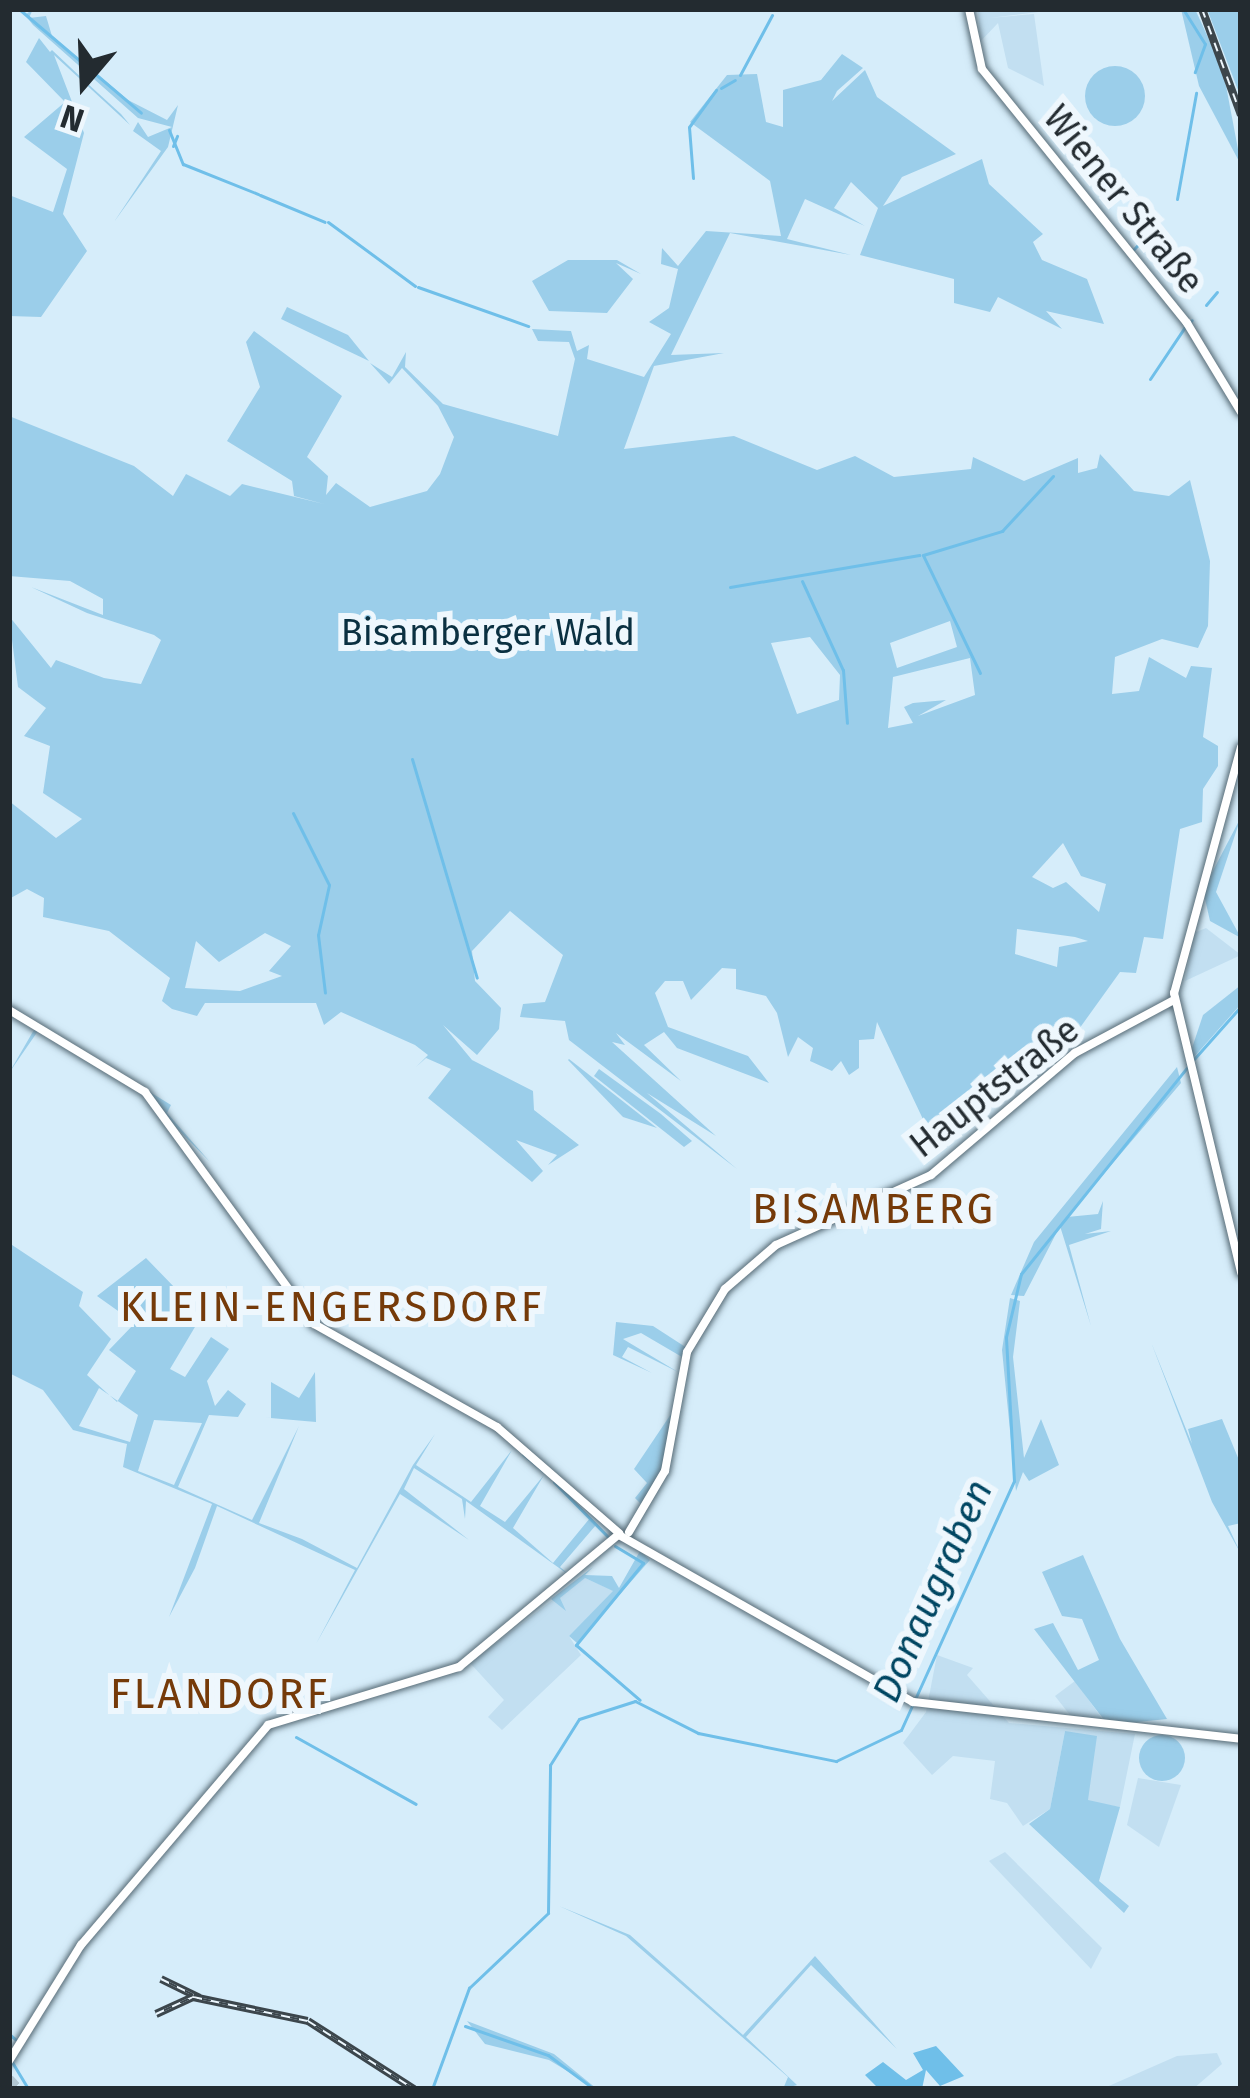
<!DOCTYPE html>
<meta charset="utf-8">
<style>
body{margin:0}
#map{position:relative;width:1250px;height:2098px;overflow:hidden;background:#d6edfa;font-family:"Fira Sans",sans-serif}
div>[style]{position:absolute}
.built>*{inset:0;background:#c2dff1}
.green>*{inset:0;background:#9bceea}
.round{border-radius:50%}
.water>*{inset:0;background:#6fbfe9}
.stream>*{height:3px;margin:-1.5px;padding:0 1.5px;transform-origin:1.5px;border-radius:1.5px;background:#6fbfe9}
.highway-tunnel>*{height:10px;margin-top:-5px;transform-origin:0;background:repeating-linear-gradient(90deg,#b2c6d2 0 10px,transparent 0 15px)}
.roads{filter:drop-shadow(0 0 3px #566a75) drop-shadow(0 0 3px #566a75)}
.major>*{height:8px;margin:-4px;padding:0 4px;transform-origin:4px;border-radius:4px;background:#fff}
.rail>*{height:8px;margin-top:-4px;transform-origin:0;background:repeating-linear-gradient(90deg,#eef7fd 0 9px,#3c464c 0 18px);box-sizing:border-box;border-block:3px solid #3c464c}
span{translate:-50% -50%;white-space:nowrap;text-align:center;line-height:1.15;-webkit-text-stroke:12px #eef7fd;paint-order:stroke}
.street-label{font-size:36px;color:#232b30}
.park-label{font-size:36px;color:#0a3041}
.water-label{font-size:39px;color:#004662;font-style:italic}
.quarter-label{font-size:42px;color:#753a09;letter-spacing:3px}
.frame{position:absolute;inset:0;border:12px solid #232b30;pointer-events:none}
.north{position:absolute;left:24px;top:24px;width:120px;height:120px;-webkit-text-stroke:9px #eef7fd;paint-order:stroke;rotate:199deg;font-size:33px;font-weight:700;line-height:48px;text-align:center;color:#232b30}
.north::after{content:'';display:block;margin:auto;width:42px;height:54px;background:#232b30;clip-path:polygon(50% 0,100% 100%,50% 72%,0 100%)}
</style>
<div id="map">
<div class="built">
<i style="clip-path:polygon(978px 9px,1063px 9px,989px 18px,1034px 14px,1044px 86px,1008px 68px,998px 23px,980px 42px)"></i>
<i style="clip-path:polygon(1206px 928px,1241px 955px,1185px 981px,1194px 933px)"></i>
<i style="clip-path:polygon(583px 1577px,614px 1591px,569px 1636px,581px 1655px,502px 1730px,488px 1717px,504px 1700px,470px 1663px)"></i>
<i style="clip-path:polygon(937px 1655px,973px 1668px,967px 1675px,1009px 1723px,1135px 1734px,1120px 1807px,1087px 1801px,1065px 1731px,1050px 1809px,1023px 1826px,1007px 1803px,990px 1799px,995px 1761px,953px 1756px,932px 1775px,903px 1743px,926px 1712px)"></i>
<i style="clip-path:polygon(1075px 1681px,1109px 1728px,1077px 1724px,1055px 1696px)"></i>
<i style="clip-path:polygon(1138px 1778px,1181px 1785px,1159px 1847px,1127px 1825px)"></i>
<i style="clip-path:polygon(1005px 1852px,1102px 1948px,1091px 1969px,989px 1861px)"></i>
<i style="clip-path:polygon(1217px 2053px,1222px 2064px,1193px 2089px,1102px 2089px,1177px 2056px)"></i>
</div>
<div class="green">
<i style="clip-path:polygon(33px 9px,29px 18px,46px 16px,52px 36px,128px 100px,167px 120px,178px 105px,168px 147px,114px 222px,161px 151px,133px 131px,138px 122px,148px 137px,172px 127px,138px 118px,33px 25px,25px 15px)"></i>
<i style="clip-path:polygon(1181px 9px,1195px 9px,1223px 70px,1241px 165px,1199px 86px)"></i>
<i style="clip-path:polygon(1207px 9px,1241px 9px,1241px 97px,1236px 85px)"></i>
<i style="clip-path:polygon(39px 38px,50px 52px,52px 50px,87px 83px,121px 114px,130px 125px,54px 55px,84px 133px,63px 214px,87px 251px,41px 317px,9px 316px,9px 195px,53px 212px,67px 169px,24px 137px,65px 102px,26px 62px)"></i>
<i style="clip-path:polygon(evenodd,842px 54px,863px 68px,837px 91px,832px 101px,865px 70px,877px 97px,956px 154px,902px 177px,883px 206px,982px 159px,989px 184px,1043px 234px,1033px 242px,1042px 260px,1087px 279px,1104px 324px,1046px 311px,1062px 329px,998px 297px,990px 312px,954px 303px,954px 279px,860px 255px,878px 208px,851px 182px,834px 208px,865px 226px,805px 199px,787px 239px,851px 255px,730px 233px,671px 355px,724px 353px,654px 366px,624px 449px,734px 436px,817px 470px,855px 456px,894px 477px,971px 469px,973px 457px,1024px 481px,1078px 458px,1078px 473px,1097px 468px,1100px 454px,1134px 491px,1169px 496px,1190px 480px,1210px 561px,1208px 626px,1198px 648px,1162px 639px,1115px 657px,1112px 694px,1139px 691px,1149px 657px,1186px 678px,1191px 666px,1212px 668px,1203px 737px,1218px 746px,1218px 766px,1203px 789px,1202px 822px,1180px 829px,1163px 939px,1144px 937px,1136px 973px,1120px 972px,1074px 1036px,930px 1134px,877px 1022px,874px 1039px,859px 1040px,859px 1068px,849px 1075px,841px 1061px,832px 1071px,810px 1061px,813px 1048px,798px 1037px,788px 1057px,777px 1013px,766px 996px,736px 989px,736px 969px,722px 968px,691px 1000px,683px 981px,665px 981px,655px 993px,668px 1027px,748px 1056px,769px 1083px,677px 1048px,664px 1032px,644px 1045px,681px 1081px,616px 1033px,625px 1045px,612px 1042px,716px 1136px,647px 1093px,737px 1169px,569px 1040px,565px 1021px,520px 1017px,523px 1004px,545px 1002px,563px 955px,510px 911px,472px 951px,475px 981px,501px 1008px,499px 1029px,477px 1055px,443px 1025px,472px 1060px,533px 1091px,534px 1110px,579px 1145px,548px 1165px,557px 1155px,516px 1140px,543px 1171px,532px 1182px,428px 1098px,451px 1069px,426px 1058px,416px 1067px,428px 1055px,415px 1045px,341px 1012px,324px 1025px,316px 1003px,205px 1003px,197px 1016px,172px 1009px,162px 1001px,170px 978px,109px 931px,43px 917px,44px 898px,27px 889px,9px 899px,9px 801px,56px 838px,82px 819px,43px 793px,50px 746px,24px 736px,46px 708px,18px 687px,9px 616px,51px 668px,56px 660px,104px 678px,141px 684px,161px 640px,154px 635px,87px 613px,31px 587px,103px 615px,103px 599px,70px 581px,9px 576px,9px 416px,134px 466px,173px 496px,186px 474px,230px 496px,242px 484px,324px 504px,294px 496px,292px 481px,227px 441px,260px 387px,246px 342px,254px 331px,342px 396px,307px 457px,328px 476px,326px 495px,336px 483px,370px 507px,427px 491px,440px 474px,454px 437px,438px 406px,402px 368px,389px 384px,370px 363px,392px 377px,406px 352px,405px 367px,443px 404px,558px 436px,575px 359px,569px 342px,538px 341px,532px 329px,571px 331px,577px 351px,589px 345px,587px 359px,644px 377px,671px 334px,649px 322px,669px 308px,678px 269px,661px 264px,662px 248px,678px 266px,706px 231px,781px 236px,770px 181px,690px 122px,727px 75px,757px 74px,766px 122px,783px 127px,783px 90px,821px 80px,842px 54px,950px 621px,957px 647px,897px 668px,890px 643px,950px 621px,842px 54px,810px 637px,840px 675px,839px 700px,797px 714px,771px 643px,810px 637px,842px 54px,970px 658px,975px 695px,918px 716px,946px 700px,913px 703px,904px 707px,913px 723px,888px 728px,893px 677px,970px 658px,842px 54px,1063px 843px,1081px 876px,1106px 884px,1099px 912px,1066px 882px,1053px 888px,1032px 877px,1063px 843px,842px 54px,1017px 929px,1075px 937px,1088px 941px,1059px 947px,1057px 967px,1015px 954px,1017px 929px,842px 54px,265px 933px,291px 946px,269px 971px,282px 976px,240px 991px,185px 988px,196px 941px,219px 962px,265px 933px)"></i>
<i class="round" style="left:1085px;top:66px;width:60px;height:60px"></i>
<i style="clip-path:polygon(568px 260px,617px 260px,641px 274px,616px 263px,633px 279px,607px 313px,549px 311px,532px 281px)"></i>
<i style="clip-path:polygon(287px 307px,348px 335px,369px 361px,281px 319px)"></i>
<i style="clip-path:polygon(1241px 817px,1216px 892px,1241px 938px,1210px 921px,1203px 890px)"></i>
<i style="clip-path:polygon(1241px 985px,1241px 1004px,1186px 1066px,1203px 1015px)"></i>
<i style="clip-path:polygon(9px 1005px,171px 1105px,167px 1113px,210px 1162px,143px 1094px,38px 1031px,9px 1073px,35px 1028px)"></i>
<i style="clip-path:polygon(568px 1060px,569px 1059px,657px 1128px,623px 1117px)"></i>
<i style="clip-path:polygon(1177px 1067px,1181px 1083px,1067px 1217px,1098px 1214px,1103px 1201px,1101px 1229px,1085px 1234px,1111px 1231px,1069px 1245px,1091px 1326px,1060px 1226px,1024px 1296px,1011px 1295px,1034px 1242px)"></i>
<i style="clip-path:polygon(599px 1069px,661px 1114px,692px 1141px,684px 1147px,594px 1076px)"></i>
<i style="clip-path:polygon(evenodd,9px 1243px,83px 1292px,79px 1306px,111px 1339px,87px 1375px,117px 1402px,136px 1371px,109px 1350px,135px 1323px,97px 1296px,146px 1258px,178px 1291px,203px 1305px,213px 1297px,219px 1311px,208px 1305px,170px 1369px,185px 1377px,211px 1337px,229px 1349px,207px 1381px,215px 1406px,228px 1390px,246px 1404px,238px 1417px,209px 1415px,178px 1487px,252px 1520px,299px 1426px,259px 1523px,302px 1539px,357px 1568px,413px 1465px,435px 1434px,416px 1465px,471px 1502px,512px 1450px,480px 1506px,505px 1522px,544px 1475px,513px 1528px,553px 1563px,590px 1518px,596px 1525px,560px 1567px,573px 1578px,466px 1501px,465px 1519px,462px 1499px,414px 1468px,404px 1489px,469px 1540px,400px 1494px,316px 1644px,355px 1570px,217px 1506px,195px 1568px,169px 1617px,212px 1504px,123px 1467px,127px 1444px,73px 1430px,43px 1390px,9px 1373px,9px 1243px,99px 1388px,138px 1415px,130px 1442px,79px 1426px,99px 1388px,9px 1243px,154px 1420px,202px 1423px,174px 1485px,138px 1471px,154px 1420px)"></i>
<i style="clip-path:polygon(1010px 1298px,1020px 1301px,1013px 1357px,1024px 1458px,1041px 1419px,1059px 1465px,1029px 1481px,1023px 1472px,1016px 1491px,1002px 1350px)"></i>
<i style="clip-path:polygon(616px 1322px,653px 1326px,687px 1348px,682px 1357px,641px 1333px,623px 1339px,678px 1372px,628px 1347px,622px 1357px,652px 1373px,613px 1355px)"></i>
<i style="clip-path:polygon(1151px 1342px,1192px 1444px,1188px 1429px,1222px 1419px,1241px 1465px,1241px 1523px,1228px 1526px,1241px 1554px,1212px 1502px)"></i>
<i style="clip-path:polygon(315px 1372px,316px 1422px,259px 1417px,271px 1418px,271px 1382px,299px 1398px)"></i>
<i style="clip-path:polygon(673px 1411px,665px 1463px,644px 1507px,635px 1498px,647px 1483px,634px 1469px)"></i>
<i style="clip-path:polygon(640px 1551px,650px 1560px,577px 1643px,569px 1636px,613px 1591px,585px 1578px,560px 1598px,566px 1611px,551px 1599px,593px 1567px,585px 1575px,612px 1576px,619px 1588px)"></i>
<i style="clip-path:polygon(1083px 1555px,1120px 1639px,1167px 1719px,1108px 1725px,1034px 1629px,1053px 1623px,1078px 1670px,1099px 1660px,1082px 1619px,1062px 1616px,1042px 1572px)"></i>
<i style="clip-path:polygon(1065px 1731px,1097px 1736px,1088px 1800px,1120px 1807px,1099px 1881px,1129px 1906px,1124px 1913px,1029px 1824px,1050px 1809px)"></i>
<i class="round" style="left:1139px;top:1735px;width:46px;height:46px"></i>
<i style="clip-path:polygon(559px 1906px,630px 1935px,743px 2035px,815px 1956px,897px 2049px,811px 1965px,746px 2037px,797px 2085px,783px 2089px,788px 2077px,626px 1936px)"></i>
<i style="clip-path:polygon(467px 2021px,554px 2054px,597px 2089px,549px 2060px,485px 2044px)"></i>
</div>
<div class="water">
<i style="clip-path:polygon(936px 2046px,964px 2076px,940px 2086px,926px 2070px,922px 2089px,879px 2089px,865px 2075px,883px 2062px,906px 2080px,923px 2070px,913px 2053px)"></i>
</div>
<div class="stream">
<i style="left:19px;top:9px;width:160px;rotate:40.4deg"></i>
<i style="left:1183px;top:9px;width:41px;rotate:57.8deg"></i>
<i style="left:1205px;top:44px;width:30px;rotate:110deg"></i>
<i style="left:740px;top:75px;width:68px;rotate:-61.9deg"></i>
<i style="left:721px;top:88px;width:16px;rotate:-30deg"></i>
<i style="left:169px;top:130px;width:37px;rotate:68deg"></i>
<i style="left:183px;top:164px;width:81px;rotate:21.8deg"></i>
<i style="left:173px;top:146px;width:11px;rotate:-68deg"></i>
<i style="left:693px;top:178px;width:51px;rotate:-94.5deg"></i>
<i style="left:689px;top:127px;width:46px;rotate:-53.9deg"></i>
<i style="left:260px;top:195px;width:70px;rotate:22.6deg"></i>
<i style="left:1177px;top:199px;width:108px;rotate:-79.8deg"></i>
<i style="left:328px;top:222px;width:108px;rotate:36.3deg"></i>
<i style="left:1134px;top:249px;width:33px;rotate:-47deg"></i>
<i style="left:418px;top:287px;width:117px;rotate:19.5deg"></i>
<i style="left:1206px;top:305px;width:17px;rotate:-50deg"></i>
<i style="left:1191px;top:321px;width:1px;rotate:-45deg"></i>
<i style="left:1150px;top:379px;width:63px;rotate:-56.1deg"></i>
<i style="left:802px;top:581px;width:98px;rotate:65.3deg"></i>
<i style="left:843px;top:670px;width:53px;rotate:85.7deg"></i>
<i style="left:730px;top:587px;width:192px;rotate:-9.6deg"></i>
<i style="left:980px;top:673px;width:131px;rotate:-115.8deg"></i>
<i style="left:923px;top:555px;width:83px;rotate:-16.9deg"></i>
<i style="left:1002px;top:531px;width:75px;rotate:-47.2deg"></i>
<i style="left:412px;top:759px;width:228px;rotate:73.5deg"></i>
<i style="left:293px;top:813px;width:80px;rotate:63.4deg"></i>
<i style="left:329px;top:885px;width:51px;rotate:102.4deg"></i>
<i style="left:318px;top:935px;width:58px;rotate:83.1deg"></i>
<i style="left:1194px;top:1059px;width:71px;rotate:-48.4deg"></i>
<i style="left:523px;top:1454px;width:26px;rotate:40deg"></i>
<i style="left:554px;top:1482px;width:80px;rotate:45.5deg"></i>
<i style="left:615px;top:1546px;width:33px;rotate:31deg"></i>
<i style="left:643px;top:1563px;width:106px;rotate:129.3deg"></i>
<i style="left:576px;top:1645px;width:84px;rotate:40.7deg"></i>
<i style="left:296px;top:1737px;width:137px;rotate:29.2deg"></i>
<i style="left:465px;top:2026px;width:88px;rotate:19.3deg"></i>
<i style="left:548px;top:2055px;width:57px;rotate:36.5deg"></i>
<i style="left:9px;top:2034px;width:8px;rotate:40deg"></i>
<i style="left:12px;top:2062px;width:31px;rotate:59deg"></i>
<i style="left:432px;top:2089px;width:108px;rotate:-69.9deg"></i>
<i style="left:469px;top:1988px;width:109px;rotate:-43.5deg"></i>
<i style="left:548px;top:1913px;width:148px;rotate:-89.2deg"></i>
<i style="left:550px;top:1765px;width:54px;rotate:-57.8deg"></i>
<i style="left:579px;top:1719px;width:59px;rotate:-17.8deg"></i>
<i style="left:635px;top:1701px;width:71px;rotate:26.9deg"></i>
<i style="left:698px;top:1733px;width:141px;rotate:11.5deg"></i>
<i style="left:836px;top:1761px;width:72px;rotate:-25.5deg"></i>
<i style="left:901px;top:1730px;width:273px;rotate:-65.6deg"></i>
<i style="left:1014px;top:1481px;width:144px;rotate:-93.2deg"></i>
<i style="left:1006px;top:1337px;width:65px;rotate:-76.6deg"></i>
<i style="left:1021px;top:1274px;width:267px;rotate:-51.2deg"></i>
</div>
<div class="highway-tunnel">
<i style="left:9px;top:2079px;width:13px;rotate:48deg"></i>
</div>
<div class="roads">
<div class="major">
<i style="left:969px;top:9px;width:61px;rotate:77.8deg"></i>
<i style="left:982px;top:69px;width:326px;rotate:51.1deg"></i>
<i style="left:1187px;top:323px;width:104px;rotate:58.8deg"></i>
<i style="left:1241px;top:747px;width:255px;rotate:105.2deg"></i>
<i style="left:1174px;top:993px;width:288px;rotate:76.5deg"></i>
<i style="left:9px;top:1010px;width:159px;rotate:31.1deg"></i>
<i style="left:145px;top:1092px;width:287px;rotate:53.9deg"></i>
<i style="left:314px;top:1324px;width:210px;rotate:29.4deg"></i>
<i style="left:497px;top:1427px;width:162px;rotate:41deg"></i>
<i style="left:629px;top:1532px;width:71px;rotate:-59.5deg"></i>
<i style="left:665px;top:1471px;width:121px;rotate:-79.5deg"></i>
<i style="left:687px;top:1352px;width:74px;rotate:-58.9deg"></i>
<i style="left:725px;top:1289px;width:67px;rotate:-40.8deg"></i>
<i style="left:776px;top:1245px;width:170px;rotate:-24.3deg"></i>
<i style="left:931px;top:1175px;width:189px;rotate:-40.3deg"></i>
<i style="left:1075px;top:1053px;width:112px;rotate:-28.2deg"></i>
<i style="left:619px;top:1535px;width:338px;rotate:29.6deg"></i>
<i style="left:913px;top:1702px;width:330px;rotate:6.4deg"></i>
<i style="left:9px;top:2061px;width:137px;rotate:-58.2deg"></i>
<i style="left:81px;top:1945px;width:289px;rotate:-49.6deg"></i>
<i style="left:268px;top:1725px;width:200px;rotate:-16.9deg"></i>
<i style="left:459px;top:1667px;width:208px;rotate:-39.7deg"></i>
</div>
</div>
<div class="rail">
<i style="left:1202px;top:9px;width:113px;rotate:69.8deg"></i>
<i style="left:161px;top:1979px;width:43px;rotate:26deg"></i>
<i style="left:156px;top:2014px;width:41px;rotate:-24.7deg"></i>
<i style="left:193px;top:1997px;width:117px;rotate:11.8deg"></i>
<i style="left:308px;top:2021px;width:126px;rotate:32.7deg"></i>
</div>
<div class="street-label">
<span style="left:1123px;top:200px;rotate:51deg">Wiener Straße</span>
<span style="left:995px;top:1088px;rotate:-38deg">Hauptstraße</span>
</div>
<div class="park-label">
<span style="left:488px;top:634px">Bisamberger Wald</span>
</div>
<div class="water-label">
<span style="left:933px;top:1591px;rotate:-66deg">Donaugraben</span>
</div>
<div class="quarter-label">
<span style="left:874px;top:1209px">BISAMBERG</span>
<span style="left:332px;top:1307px">KLEIN-ENGERSDORF</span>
<span style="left:220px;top:1694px">FLANDORF</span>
</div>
<div class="frame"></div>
<div class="north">N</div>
</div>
